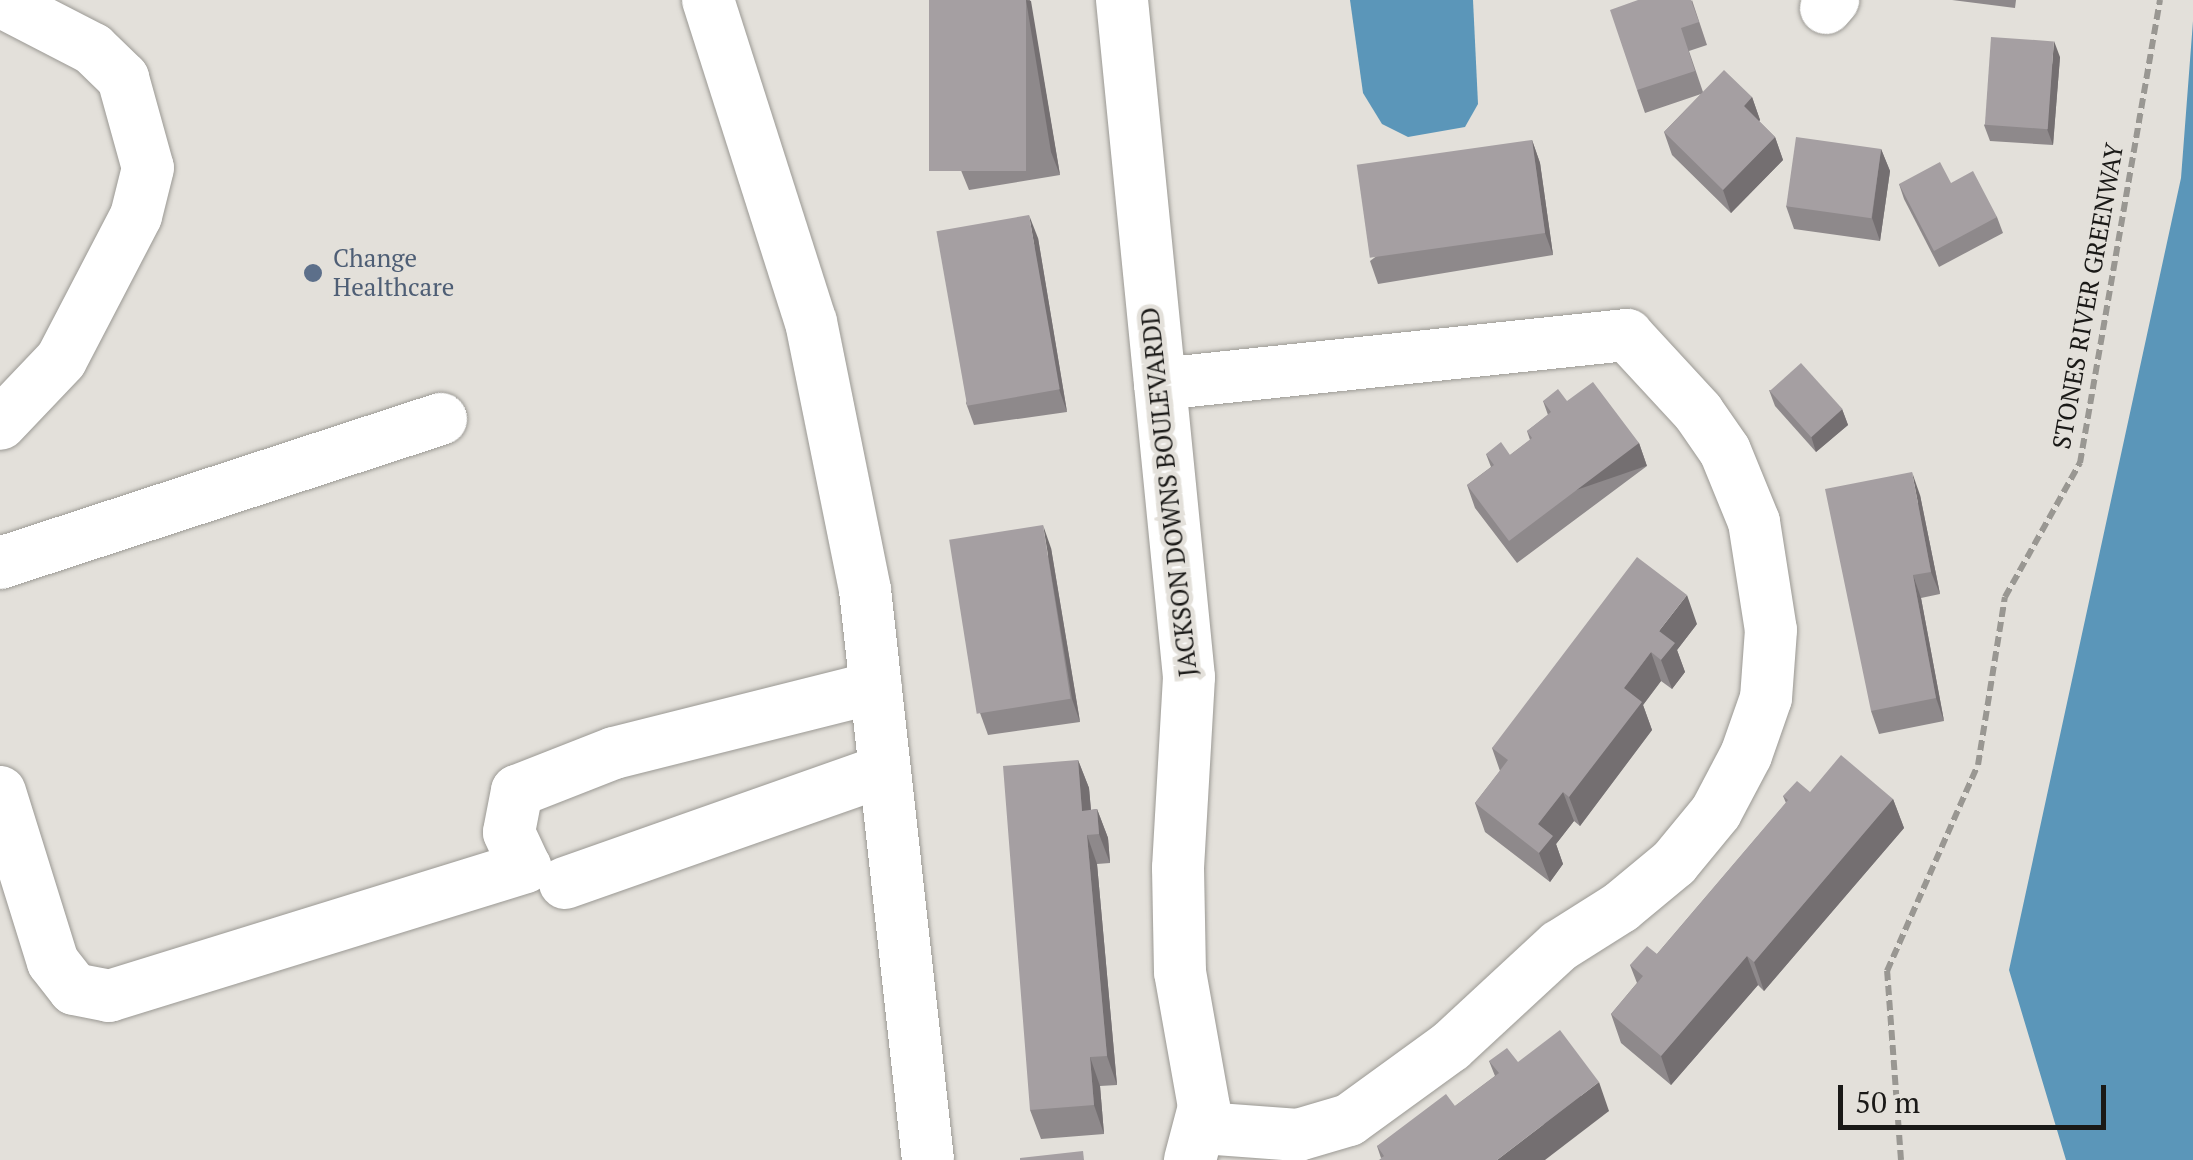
<!DOCTYPE html>
<style>
body{margin:0}
#map{position:relative;width:2193px;height:1160px;overflow:hidden;background:#e3e0da;font-family:"PT Serif",serif}
div>[style]{position:absolute}
.water>*{inset:0;background:#5b96b9}
.path>*{height:6px;margin-top:-3px;transform-origin:0;background:repeating-linear-gradient(90deg,#999792 0 10px,transparent 0 15px)}
.roads{filter:drop-shadow(0 0 2px #9b9994) drop-shadow(0 0 2px #9b9994)}
.minor>*{height:52px;margin:-26px;padding:0 26px;transform-origin:26px;border-radius:26px;background:#fff}
.wall>*{inset:0;background:#8e898b}
.shaded-wall>*{inset:0;background:#746f71;transform-origin:0 0}
.building>*{inset:0;background:#a59fa2;transform-origin:0 0}
.dots>*{width:28px;height:28px;translate:-50% -50%;box-sizing:border-box;border:5px solid #e3e0da;border-radius:50%}
span{translate:-50% -50%;white-space:nowrap;text-align:center;line-height:1.15;-webkit-text-stroke:9px #e3e0da;paint-order:stroke}
.service-label{font-size:25px;color:#4e5e75}
.left{translate:0 -50%;text-align:left}
.street-label{font-size:25px;color:#1a1917}
.scale{position:absolute;left:1838px;top:1085px;width:268px;height:45px;box-sizing:border-box;border:5px solid #1a1917;border-top:0;padding-left:12px;font-size:30px;line-height:35px;white-space:nowrap;color:#1a1917;-webkit-text-stroke:8px #e3e0da;paint-order:stroke}
</style>
<div id="map">
<div class="water">
<i style="clip-path:polygon(1350px 0,1473px 0,1478px 104px,1465px 127px,1408px 137px,1382px 124px,1363px 93px)"></i>
<i style="clip-path:polygon(2193px 21px,2193px 1160px,2066px 1160px,2009px 970px,2181px 178px)"></i>
</div>
<div class="path">
<i style="left:1901px;top:1160px;width:190px;rotate:-94.2deg"></i>
<i style="left:1887px;top:971px;width:225px;rotate:-66.2deg"></i>
<i style="left:1978px;top:765px;width:170px;rotate:-80.9deg"></i>
<i style="left:2005px;top:597px;width:154px;rotate:-60.8deg"></i>
<i style="left:2080px;top:463px;width:470px;rotate:-80.2deg"></i>
</div>
<div class="roads">
<div class="minor">
<i style="left:708px;top:0;width:338px;rotate:72.3deg"></i>
<i style="left:811px;top:322px;width:273px;rotate:78.6deg"></i>
<i style="left:865px;top:590px;width:573px;rotate:83.69deg"></i>
<i style="left:1122px;top:0;width:680px;rotate:84.35deg"></i>
<i style="left:1189px;top:677px;width:191px;rotate:93.3deg"></i>
<i style="left:1178px;top:868px;width:104px;rotate:88.9deg"></i>
<i style="left:1180px;top:972px;width:137px;rotate:79.9deg"></i>
<i style="left:1204px;top:1107px;width:55px;rotate:104.8deg"></i>
<i style="left:0;top:1px;width:105px;rotate:27.3deg"></i>
<i style="left:93px;top:49px;width:42px;rotate:44deg"></i>
<i style="left:123px;top:78px;width:93px;rotate:74.5deg"></i>
<i style="left:148px;top:168px;width:49px;rotate:104deg"></i>
<i style="left:136px;top:216px;width:162px;rotate:117.5deg"></i>
<i style="left:61px;top:360px;width:88px;rotate:133.6deg"></i>
<i style="left:1826px;top:8px;width:11px;rotate:-49deg"></i>
<i style="left:1160px;top:384px;width:470px;rotate:-6deg"></i>
<i style="left:1627px;top:335px;width:105px;rotate:47.3deg"></i>
<i style="left:1698px;top:412px;width:47px;rotate:55.3deg"></i>
<i style="left:1725px;top:451px;width:77px;rotate:67.8deg"></i>
<i style="left:1754px;top:522px;width:109px;rotate:81.1deg"></i>
<i style="left:1771px;top:630px;width:68px;rotate:94.2deg"></i>
<i style="left:1766px;top:698px;width:60px;rotate:109.3deg"></i>
<i style="left:1746px;top:755px;width:64px;rotate:117.8deg"></i>
<i style="left:1716px;top:812px;width:66px;rotate:129.5deg"></i>
<i style="left:1674px;top:863px;width:69px;rotate:140.3deg"></i>
<i style="left:1621px;top:907px;width:73px;rotate:147.8deg"></i>
<i style="left:1559px;top:946px;width:147px;rotate:137.2deg"></i>
<i style="left:1451px;top:1046px;width:126px;rotate:144deg"></i>
<i style="left:1349px;top:1120px;width:53px;rotate:163.6deg"></i>
<i style="left:1298px;top:1135px;width:95px;rotate:-175.8deg"></i>
<i style="left:0;top:563px;width:464px;rotate:-18.1deg"></i>
<i style="left:0;top:792px;width:178px;rotate:72.7deg"></i>
<i style="left:53px;top:962px;width:34px;rotate:52deg"></i>
<i style="left:74px;top:989px;width:36px;rotate:11deg"></i>
<i style="left:109px;top:996px;width:436px;rotate:-17.2deg"></i>
<i style="left:525px;top:867px;width:38px;rotate:-115deg"></i>
<i style="left:509px;top:832px;width:42px;rotate:-79deg"></i>
<i style="left:517px;top:791px;width:104px;rotate:-21.4deg"></i>
<i style="left:614px;top:753px;width:270px;rotate:-14.1deg"></i>
<i style="left:565px;top:883px;width:339px;rotate:-19.4deg"></i>
</div>
</div>
<div class="wall">
<i style="clip-path:polygon(929px 0,1030px 0,1060px 175px,969px 190px,960px 168px)"></i>
<i style="clip-path:polygon(1692px 0,1707px 45px,1689px 51px,1703px 92px,1752px 97px,1760px 120px,1759px 121px,1775px 137px,1783px 160px,1731px 213px,1672px 155px,1664px 132px,1701px 94px,1645px 113px,1637px 90px)"></i>
<i style="clip-path:polygon(1952px 0,2016px 0,2015px 8px)"></i>
<i style="clip-path:polygon(2060px 57px,2053px 145px,1990px 141px,1984px 125px)"></i>
<i style="clip-path:polygon(1532px 140px,1540px 163px,1553px 255px,1378px 284px,1370px 261px)"></i>
<i style="clip-path:polygon(1881px 149px,1890px 171px,1880px 241px,1794px 229px,1786px 206px)"></i>
<i style="clip-path:polygon(1951px 183px,1997px 217px,2003px 233px,1939px 267px,1904px 199px,1899px 184px)"></i>
<i style="clip-path:polygon(1038px 238px,1067px 412px,974px 425px,966px 403px)"></i>
<i style="clip-path:polygon(1769px 390px,1842px 409px,1848px 425px,1816px 452px,1775px 406px)"></i>
<i style="clip-path:polygon(1543px 401px,1567px 401px,1639px 443px,1647px 466px,1517px 563px,1475px 508px,1467px 485px,1491px 467px,1486px 454px,1510px 455px,1530px 440px,1527px 431px,1548px 415px)"></i>
<i style="clip-path:polygon(1920px 495px,1940px 594px,1921px 598px,1944px 721px,1879px 734px,1871px 711px)"></i>
<i style="clip-path:polygon(1051px 548px,1080px 722px,988px 735px,980px 713px)"></i>
<i style="clip-path:polygon(1697px 624px,1677px 650px,1685px 672px,1672px 689px,1661px 681px,1643px 705px,1652px 730px,1580px 826px,1574px 821px,1556px 844px,1563px 864px,1550px 882px,1485px 832px,1475px 803px,1500px 771px,1492px 748px)"></i>
<i style="clip-path:polygon(1078px 760px,1089px 788px,1091px 810px,1097px 809px,1108px 838px,1110px 863px,1097px 864px,1117px 1085px,1100px 1086px,1104px 1134px,1041px 1139px,1030px 1110px)"></i>
<i style="clip-path:polygon(1810px 792px,1893px 799px,1904px 828px,1764px 991px,1758px 985px,1671px 1085px,1621px 1043px,1611px 1014px,1637px 983px,1630px 965px,1657px 954px,1786px 803px,1783px 796px)"></i>
<i style="clip-path:polygon(1489px 1061px,1518px 1062px,1609px 1111px,1381px 1158px,1377px 1146px,1455px 1106px,1495px 1076px)"></i>
</div>
<div class="shaded-wall">
<i style="clip-path:polygon(1026px 0,1031px 1px,1060px 175px,1051px 152px)"></i>
<i style="clip-path:polygon(2054px 41px,2060px 57px,2053px 145px,2047px 129px)"></i>
<i style="clip-path:polygon(1752px 97px,1760px 120px,1752px 129px,1744px 106px)"></i>
<i style="clip-path:polygon(1775px 137px,1783px 160px,1731px 213px,1723px 190px)"></i>
<i style="clip-path:polygon(1532px 140px,1540px 163px,1553px 255px,1545px 233px)"></i>
<i style="clip-path:polygon(1881px 149px,1890px 171px,1880px 241px,1872px 218px)"></i>
<i style="clip-path:polygon(1029px 215px,1038px 238px,1067px 412px,1059px 389px)"></i>
<i style="clip-path:polygon(1842px 409px,1848px 425px,1816px 452px,1811px 436px)"></i>
<i style="left:1639px;top:443px;width:24px;height:163px;rotate:71deg"></i>
<i style="clip-path:polygon(1912px 472px,1920px 495px,1940px 594px,1931px 572px)"></i>
<i style="clip-path:polygon(1043px 525px,1051px 548px,1080px 722px,1072px 699px)"></i>
<i style="clip-path:polygon(1913px 575px,1921px 598px,1944px 721px,1936px 698px)"></i>
<i style="clip-path:polygon(1687px 595px,1697px 624px,1677px 650px,1685px 672px,1672px 689px,1661px 660px,1659px 631px)"></i>
<i style="clip-path:polygon(1651px 652px,1661px 681px,1643px 705px,1652px 730px,1580px 826px,1569px 797px,1624px 688px)"></i>
<i style="clip-path:polygon(1078px 760px,1089px 788px,1093px 834px,1082px 811px)"></i>
<i style="clip-path:polygon(1563px 792px,1574px 821px,1556px 844px,1563px 864px,1550px 882px,1539px 853px,1538px 824px)"></i>
<i style="clip-path:polygon(1893px 799px,1904px 828px,1764px 991px,1754px 962px)"></i>
<i style="clip-path:polygon(1097px 809px,1108px 838px,1110px 863px,1099px 834px)"></i>
<i style="clip-path:polygon(1087px 835px,1097px 864px,1117px 1085px,1107px 1056px)"></i>
<i style="clip-path:polygon(1747px 956px,1758px 985px,1671px 1085px,1661px 1056px)"></i>
<i style="clip-path:polygon(1090px 1057px,1100px 1086px,1104px 1134px,1094px 1105px)"></i>
<i style="clip-path:polygon(1599px 1082px,1609px 1111px,1545px 1160px,1497px 1160px)"></i>
</div>
<div class="building">
<i style="left:929px;top:0;width:97px;height:171px"></i>
<i style="clip-path:polygon(1638px 0,1691px 0,1699px 22px,1681px 28px,1695px 71px,1637px 90px,1610px 10px)"></i>
<i style="left:1991px;top:37px;width:63px;height:88px;rotate:4deg"></i>
<i style="clip-path:polygon(1724px 70px,1752px 97px,1744px 106px,1775px 137px,1723px 190px,1664px 132px)"></i>
<i style="left:1796px;top:137px;width:86px;height:70px;rotate:8deg"></i>
<i style="left:1532px;top:140px;width:94px;height:177px;rotate:82deg"></i>
<i style="clip-path:polygon(1940px 162px,1951px 183px,1973px 171px,1997px 217px,1934px 251px,1899px 184px)"></i>
<i style="left:1029px;top:215px;width:177px;height:94px;rotate:80deg"></i>
<i style="left:1801px;top:363px;width:62px;height:42px;rotate:48deg"></i>
<i style="clip-path:polygon(1593px 382px,1639px 443px,1509px 541px,1467px 485px,1494px 465px,1486px 454px,1501px 442px,1510px 455px,1532px 438px,1527px 431px,1551px 412px,1543px 401px,1558px 389px,1567px 401px)"></i>
<i style="clip-path:polygon(1912px 472px,1931px 572px,1913px 575px,1936px 698px,1871px 711px,1825px 489px)"></i>
<i style="left:1043px;top:525px;width:176px;height:95px;rotate:81deg"></i>
<i style="clip-path:polygon(1637px 557px,1687px 595px,1659px 631px,1675px 643px,1661px 660px,1651px 652px,1624px 688px,1642px 702px,1569px 797px,1563px 792px,1538px 824px,1553px 836px,1539px 853px,1475px 803px,1508px 760px,1492px 748px)"></i>
<i style="clip-path:polygon(1841px 755px,1893px 799px,1754px 962px,1747px 956px,1661px 1056px,1611px 1014px,1643px 976px,1630px 965px,1647px 946px,1657px 954px,1788px 800px,1783px 796px,1797px 781px,1810px 792px)"></i>
<i style="clip-path:polygon(1078px 760px,1082px 811px,1097px 809px,1099px 834px,1087px 835px,1107px 1056px,1090px 1057px,1094px 1105px,1030px 1110px,1003px 766px)"></i>
<i style="clip-path:polygon(1560px 1030px,1599px 1082px,1497px 1160px,1379px 1160px,1384px 1156px,1377px 1146px,1446px 1094px,1455px 1106px,1499px 1073px,1489px 1061px,1507px 1048px,1518px 1062px)"></i>
<i style="clip-path:polygon(1083px 1151px,1084px 1160px,1020px 1160px,1020px 1158px)"></i>
</div>
<div class="dots">
<i style="left:313px;top:273px;background:#5c6f8a"></i>
</div>
<div class="service-label">
<span class="left" style="left:333px;top:273px">Change<br>Healthcare</span>
</div>
<div class="street-label">
<span style="left:2088px;top:296px;rotate:-80deg">STONES RIVER GREENWAY</span>
<span style="left:1169px;top:492px;rotate:-96deg">JACKSON DOWNS BOULEVARDD</span>
</div>
<div class="scale">50 m</div>
</div>
